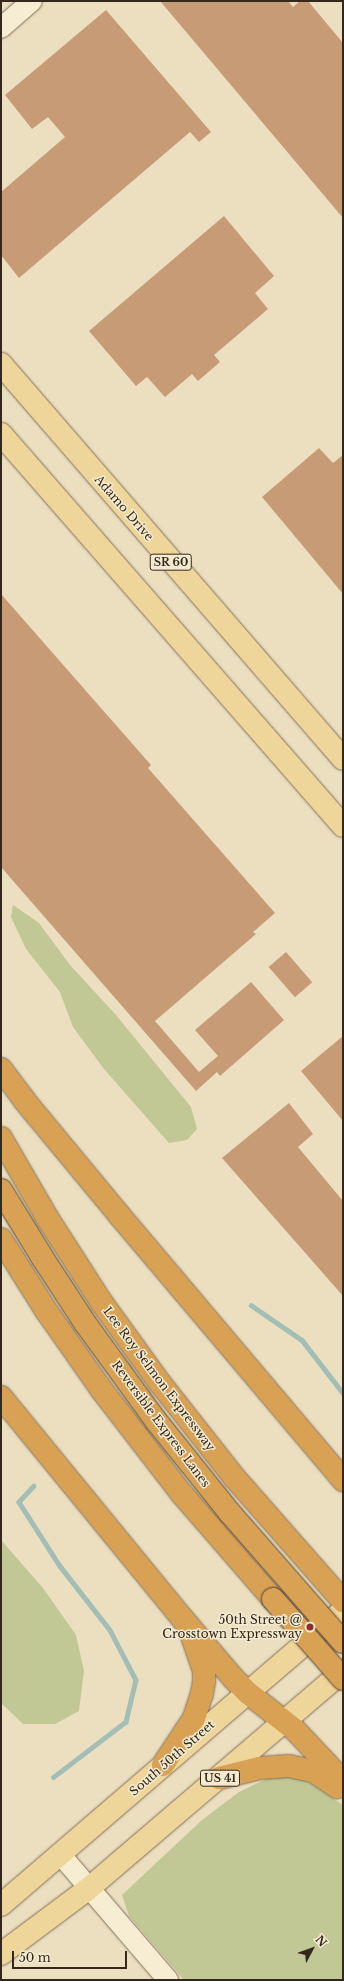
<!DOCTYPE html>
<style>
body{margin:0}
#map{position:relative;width:344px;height:1981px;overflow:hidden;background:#ebdfc0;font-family:"Libre Baskerville",serif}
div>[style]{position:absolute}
.green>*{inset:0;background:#c1c895}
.stream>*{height:4.5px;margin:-2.25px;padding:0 2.25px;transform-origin:2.25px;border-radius:2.25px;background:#a3beb6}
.building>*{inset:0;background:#c89b77;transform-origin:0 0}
.roads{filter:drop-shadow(0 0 1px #837059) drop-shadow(0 0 1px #837059)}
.minor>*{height:20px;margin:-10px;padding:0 10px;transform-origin:10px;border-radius:10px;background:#f7edd2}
.major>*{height:22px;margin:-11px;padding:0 11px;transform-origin:11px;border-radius:11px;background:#eed599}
.highway>*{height:22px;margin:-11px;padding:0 11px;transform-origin:11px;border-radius:11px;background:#d8a153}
.bridges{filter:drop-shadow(0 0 1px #513f2d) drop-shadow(0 0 1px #513f2d)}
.highway-bridge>*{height:22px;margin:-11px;padding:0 11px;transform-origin:11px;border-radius:11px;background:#d8a153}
.dots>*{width:11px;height:11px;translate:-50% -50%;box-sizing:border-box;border:2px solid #f3eacf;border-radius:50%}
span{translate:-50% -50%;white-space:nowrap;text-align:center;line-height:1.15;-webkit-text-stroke:3px #f3eacf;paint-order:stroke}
.shield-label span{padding:1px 3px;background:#f3eacf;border:1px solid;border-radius:3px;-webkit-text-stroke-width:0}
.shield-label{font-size:11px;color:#34281d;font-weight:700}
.street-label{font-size:12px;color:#34281d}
.poi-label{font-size:12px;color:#34281d}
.right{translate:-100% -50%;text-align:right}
.frame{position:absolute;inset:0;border:2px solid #34281d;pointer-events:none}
.north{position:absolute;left:292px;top:1929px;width:40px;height:40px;-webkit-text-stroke:3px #f3eacf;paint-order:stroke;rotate:49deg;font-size:11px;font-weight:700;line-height:16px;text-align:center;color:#34281d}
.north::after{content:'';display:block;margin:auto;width:14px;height:18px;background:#34281d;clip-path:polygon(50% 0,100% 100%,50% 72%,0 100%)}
.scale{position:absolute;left:12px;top:1951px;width:115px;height:18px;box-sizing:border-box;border:2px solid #34281d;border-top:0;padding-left:5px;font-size:12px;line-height:14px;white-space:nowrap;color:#34281d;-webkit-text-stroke:3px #f3eacf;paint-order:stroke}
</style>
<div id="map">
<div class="green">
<i style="clip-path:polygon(13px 905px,39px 923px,70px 965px,116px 1015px,191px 1107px,197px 1129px,187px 1140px,169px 1143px,104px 1069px,73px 1027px,60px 992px,26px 949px,11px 917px)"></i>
<i style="clip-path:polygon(1px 1540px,43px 1588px,76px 1635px,84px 1671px,79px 1711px,55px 1724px,23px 1724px,1px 1703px)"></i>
<i style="clip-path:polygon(294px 1776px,312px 1784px,343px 1805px,343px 1980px,184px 1980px,129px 1916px,122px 1895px,202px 1820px,239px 1792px,268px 1778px)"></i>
</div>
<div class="stream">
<i style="left:251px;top:1305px;width:62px;rotate:34.5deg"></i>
<i style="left:302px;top:1340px;width:67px;rotate:52.3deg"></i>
<i style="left:34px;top:1486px;width:22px;rotate:133deg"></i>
<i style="left:19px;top:1502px;width:76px;rotate:57.4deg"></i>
<i style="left:60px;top:1566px;width:81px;rotate:52deg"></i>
<i style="left:110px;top:1630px;width:56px;rotate:62.5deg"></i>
<i style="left:136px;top:1680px;width:43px;rotate:103.4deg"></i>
<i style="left:126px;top:1722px;width:91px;rotate:142.6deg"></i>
</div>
<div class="building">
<i style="clip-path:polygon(160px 1px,288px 1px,293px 7px,300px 1px,308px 1px,343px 43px,343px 218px)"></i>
<i style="clip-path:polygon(106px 10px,211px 132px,199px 142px,190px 132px,19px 278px,1px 255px,1px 192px,65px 137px,48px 117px,32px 129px,5px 95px)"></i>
<i style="clip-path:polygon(224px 216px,274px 276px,255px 293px,268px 309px,214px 355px,220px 362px,198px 381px,192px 374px,165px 397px,147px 377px,136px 386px,89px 331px)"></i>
<i style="clip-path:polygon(319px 448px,333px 463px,343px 455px,343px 594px,262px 497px)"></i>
<i style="clip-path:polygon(1px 594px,151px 765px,148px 768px,275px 913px,253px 932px,256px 934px,155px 1021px,199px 1072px,218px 1056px,195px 1030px,251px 982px,284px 1020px,220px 1076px,217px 1072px,196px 1091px,1px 867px)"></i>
<i style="left:286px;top:952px;width:40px;height:23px;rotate:49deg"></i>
<i style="clip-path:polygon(343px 1036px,343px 1121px,301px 1071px)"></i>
<i style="clip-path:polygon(289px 1103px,313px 1134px,298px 1147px,343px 1201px,343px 1296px,222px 1158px)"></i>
</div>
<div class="roads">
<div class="minor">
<i style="left:1px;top:28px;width:41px;rotate:-41.1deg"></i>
<i style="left:60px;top:1854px;width:166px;rotate:49.4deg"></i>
</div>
<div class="major">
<i style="left:1px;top:364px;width:522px;rotate:49.11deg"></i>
<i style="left:1px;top:434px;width:520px;rotate:48.9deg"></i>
<i style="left:1px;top:1905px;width:451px;rotate:-40.7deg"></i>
<i style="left:1px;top:1954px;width:109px;rotate:-36.8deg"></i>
<i style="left:88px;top:1889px;width:335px;rotate:-40.5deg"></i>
</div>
<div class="highway">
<i style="left:1px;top:1069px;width:39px;rotate:53deg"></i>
<i style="left:24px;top:1100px;width:151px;rotate:50.4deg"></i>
<i style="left:120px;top:1216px;width:346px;rotate:49.8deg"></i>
<i style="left:1px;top:1138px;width:94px;rotate:59.9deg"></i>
<i style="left:48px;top:1219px;width:100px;rotate:57.3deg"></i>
<i style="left:102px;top:1303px;width:99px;rotate:54.1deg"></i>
<i style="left:160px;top:1383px;width:120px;rotate:51.8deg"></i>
<i style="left:234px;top:1477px;width:165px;rotate:48.7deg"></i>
<i style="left:1px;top:1239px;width:83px;rotate:57.8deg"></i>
<i style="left:45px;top:1309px;width:98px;rotate:55deg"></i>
<i style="left:101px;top:1389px;width:133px;rotate:52.4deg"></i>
<i style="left:182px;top:1494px;width:139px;rotate:49.1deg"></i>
<i style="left:1px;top:1397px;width:286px;rotate:50.7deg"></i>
<i style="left:182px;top:1618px;width:80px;rotate:49.6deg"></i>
<i style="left:234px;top:1679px;width:20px;rotate:45deg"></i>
<i style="left:248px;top:1693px;width:60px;rotate:38.2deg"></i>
<i style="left:295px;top:1730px;width:70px;rotate:46.7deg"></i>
<i style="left:163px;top:1765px;width:56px;rotate:-56.6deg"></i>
<i style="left:194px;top:1718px;width:25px;rotate:-72deg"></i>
<i style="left:202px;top:1694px;width:12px;rotate:-81deg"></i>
<i style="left:204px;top:1682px;width:11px;rotate:-90deg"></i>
<i style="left:204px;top:1671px;width:36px;rotate:-109deg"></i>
<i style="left:219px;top:1778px;width:42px;rotate:-13.7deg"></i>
<i style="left:260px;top:1768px;width:29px;rotate:-4deg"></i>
<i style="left:289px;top:1766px;width:25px;rotate:12deg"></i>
<i style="left:313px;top:1771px;width:29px;rotate:34deg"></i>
</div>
</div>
<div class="bridges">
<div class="highway-bridge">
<i style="left:1px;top:1190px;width:79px;rotate:58.5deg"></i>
<i style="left:42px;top:1257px;width:79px;rotate:56.9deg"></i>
<i style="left:85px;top:1323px;width:122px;rotate:54deg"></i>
<i style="left:157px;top:1422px;width:117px;rotate:51.3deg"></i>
<i style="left:230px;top:1513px;width:171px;rotate:48.8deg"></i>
<i style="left:273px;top:1599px;width:106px;rotate:48.8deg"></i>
</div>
</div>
<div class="dots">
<i style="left:310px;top:1627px;background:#8f2e2c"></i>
</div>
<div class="shield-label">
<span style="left:171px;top:562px">SR 60</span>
<span style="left:220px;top:1778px">US 41</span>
</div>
<div class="street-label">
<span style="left:124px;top:508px;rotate:49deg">Adamo Drive</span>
<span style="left:159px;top:1379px;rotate:53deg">Lee Roy Selmon Expressway</span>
<span style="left:161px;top:1424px;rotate:53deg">Reversible Express Lanes</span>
<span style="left:172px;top:1758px;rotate:-41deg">South 50th Street</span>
</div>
<div class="poi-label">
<span class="right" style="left:302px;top:1627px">50th Street @<br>Crosstown Expressway</span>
</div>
<div class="frame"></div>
<div class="north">N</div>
<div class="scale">50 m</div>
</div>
